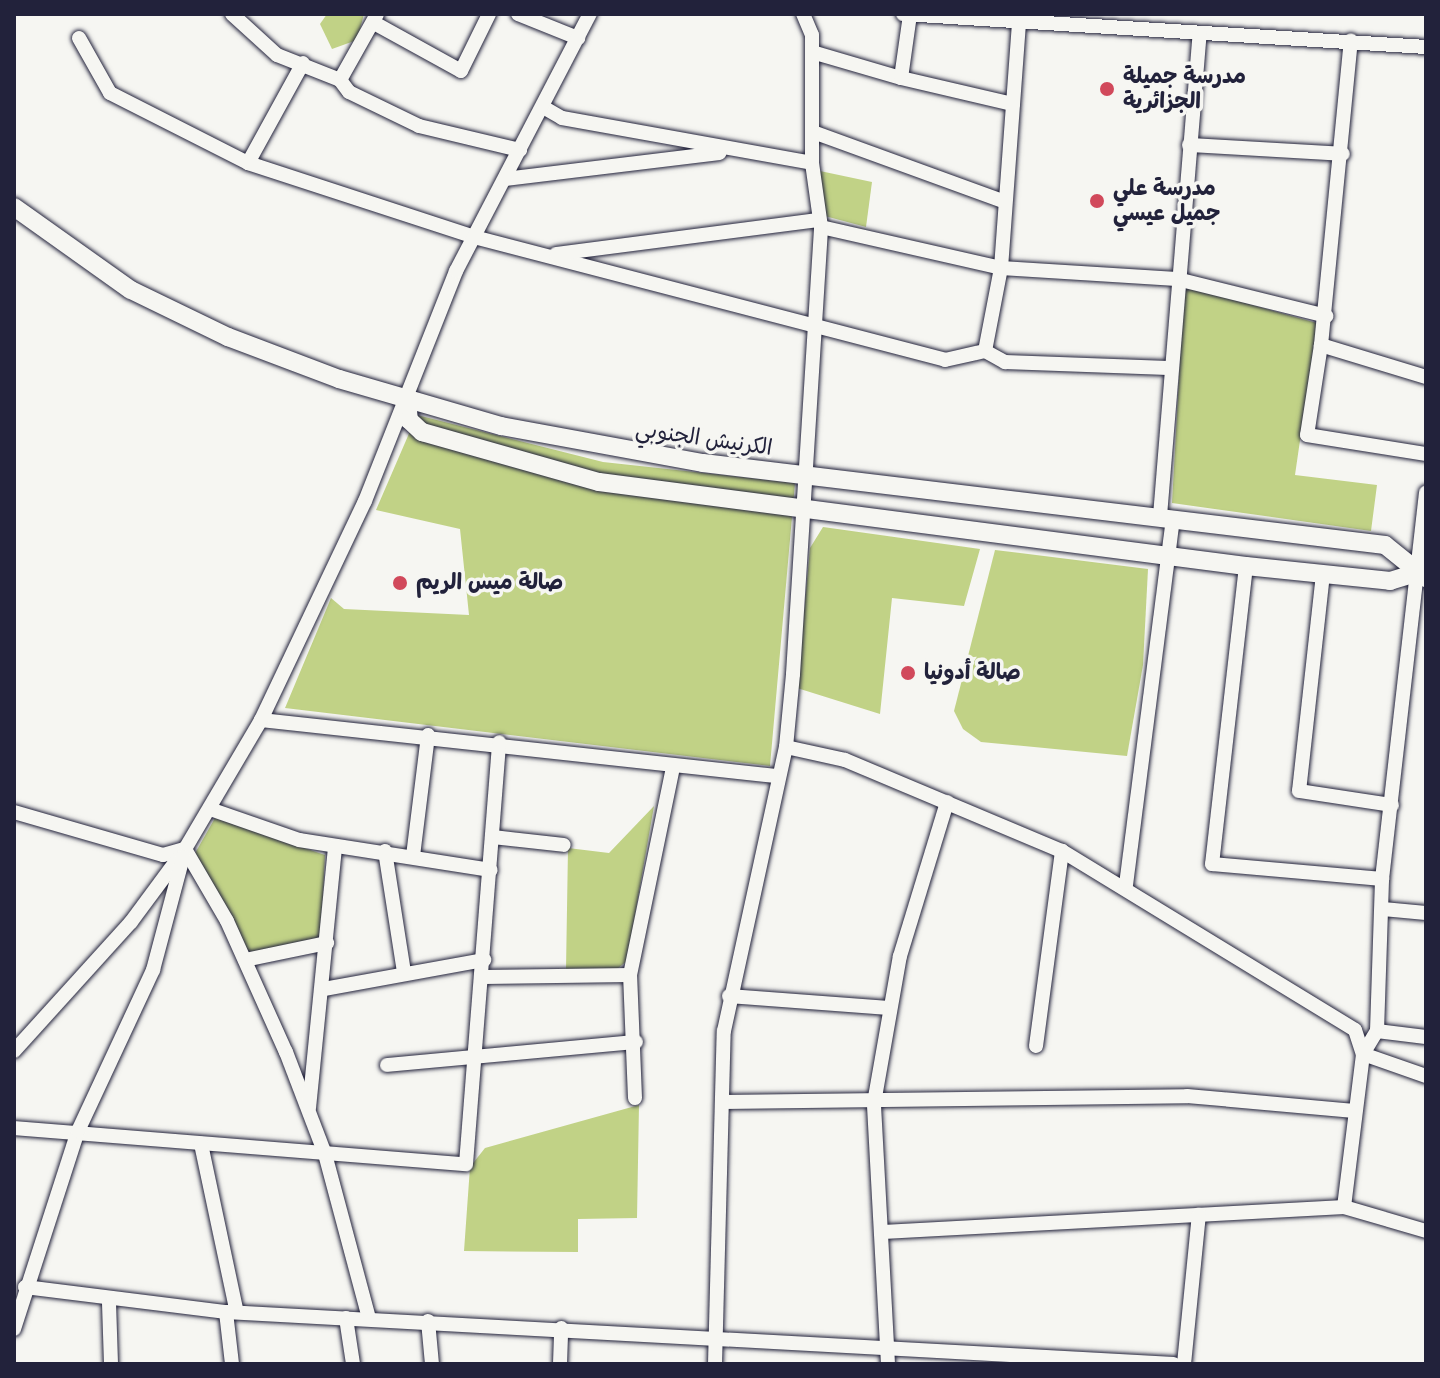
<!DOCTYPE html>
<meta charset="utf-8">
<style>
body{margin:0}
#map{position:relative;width:1440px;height:1378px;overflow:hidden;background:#f6f6f2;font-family:"Balsamiq Sans","Playpen Sans Arabic",sans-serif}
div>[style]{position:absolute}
.green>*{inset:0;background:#c1d286}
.roads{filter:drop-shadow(0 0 2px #22223b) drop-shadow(0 0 2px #22223b)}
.minor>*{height:14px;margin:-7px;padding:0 7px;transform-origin:7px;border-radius:7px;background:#f6f6f2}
.major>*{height:18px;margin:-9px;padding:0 9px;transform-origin:9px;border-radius:9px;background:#f6f6f2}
.dots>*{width:22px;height:22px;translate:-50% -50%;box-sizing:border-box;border:4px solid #f6f6f2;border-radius:50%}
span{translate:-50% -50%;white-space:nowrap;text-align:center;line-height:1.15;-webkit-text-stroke:7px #f6f6f2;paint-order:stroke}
.poi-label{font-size:22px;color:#22223b;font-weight:700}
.left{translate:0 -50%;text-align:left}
.street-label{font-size:22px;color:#22223b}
.frame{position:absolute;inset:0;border:16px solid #22223b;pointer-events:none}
</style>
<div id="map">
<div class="green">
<i style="clip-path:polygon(327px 14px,364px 14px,357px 40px,332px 49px,320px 24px)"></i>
<i style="clip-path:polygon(820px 171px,872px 182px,866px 227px,821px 215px)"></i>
<i style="clip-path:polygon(1184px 286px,1317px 323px,1295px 475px,1377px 485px,1371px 531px,1172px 503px)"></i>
<i style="clip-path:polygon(417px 415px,603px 462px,795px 483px,770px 766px,285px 708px,331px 598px,344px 609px,469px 615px,460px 529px,376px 510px)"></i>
<i style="clip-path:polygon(823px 527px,980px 549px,964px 606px,892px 598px,880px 714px,797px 688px,810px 548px)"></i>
<i style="clip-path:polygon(995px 550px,1148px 569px,1143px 665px,1127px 756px,981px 742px,963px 729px,954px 711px)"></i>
<i style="clip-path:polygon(654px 806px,627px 961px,617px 969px,566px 969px,568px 848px,609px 853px)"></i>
<i style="clip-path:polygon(215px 818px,325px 855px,321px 940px,252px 955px,246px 948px,194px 855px)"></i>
<i style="clip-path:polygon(639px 1105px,637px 1218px,578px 1219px,578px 1252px,464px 1251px,470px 1167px,485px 1148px)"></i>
</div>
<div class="roads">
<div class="minor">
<i style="left:232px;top:14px;width:61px;rotate:42.3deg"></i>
<i style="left:277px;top:55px;width:68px;rotate:21.6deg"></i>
<i style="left:340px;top:80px;width:76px;rotate:-60.7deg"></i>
<i style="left:518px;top:14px;width:65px;rotate:21.8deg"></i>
<i style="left:903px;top:14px;width:524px;rotate:3.61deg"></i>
<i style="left:376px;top:24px;width:97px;rotate:28.9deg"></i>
<i style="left:461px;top:71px;width:64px;rotate:-63.8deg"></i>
<i style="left:79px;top:38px;width:63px;rotate:60.6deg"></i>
<i style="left:110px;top:93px;width:155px;rotate:26.9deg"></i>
<i style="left:248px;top:163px;width:238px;rotate:18.1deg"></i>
<i style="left:474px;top:237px;width:487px;rotate:14.6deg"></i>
<i style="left:945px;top:360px;width:41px;rotate:-12.7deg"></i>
<i style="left:985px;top:351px;width:85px;rotate:-79.1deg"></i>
<i style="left:1001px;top:268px;width:247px;rotate:-85.8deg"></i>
<i style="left:812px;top:52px;width:93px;rotate:16.3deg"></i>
<i style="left:901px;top:78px;width:64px;rotate:-81.9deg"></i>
<i style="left:901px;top:78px;width:115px;rotate:13.1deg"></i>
<i style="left:340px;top:80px;width:15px;rotate:53deg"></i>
<i style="left:349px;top:92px;width:78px;rotate:25.9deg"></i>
<i style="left:419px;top:126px;width:104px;rotate:13.4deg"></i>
<i style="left:543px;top:107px;width:22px;rotate:30deg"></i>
<i style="left:562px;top:118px;width:254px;rotate:10.2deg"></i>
<i style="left:813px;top:132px;width:204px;rotate:20deg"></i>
<i style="left:1189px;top:145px;width:154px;rotate:3.3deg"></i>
<i style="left:248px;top:163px;width:114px;rotate:-61.2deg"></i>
<i style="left:505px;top:179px;width:216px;rotate:-6.9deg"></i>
<i style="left:821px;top:227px;width:185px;rotate:12.8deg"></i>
<i style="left:1001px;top:268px;width:176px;rotate:3.6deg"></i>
<i style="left:1177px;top:279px;width:154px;rotate:13.9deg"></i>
<i style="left:556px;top:254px;width:263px;rotate:-7.4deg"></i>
<i style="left:1321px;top:345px;width:306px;rotate:-84.4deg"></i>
<i style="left:985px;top:351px;width:23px;rotate:29deg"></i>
<i style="left:1005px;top:362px;width:163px;rotate:2.1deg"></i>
<i style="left:1426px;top:377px;width:110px;rotate:-163.1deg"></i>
<i style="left:1321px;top:345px;width:91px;rotate:98.8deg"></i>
<i style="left:1307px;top:435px;width:121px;rotate:9.1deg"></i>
<i style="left:1160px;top:516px;width:484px;rotate:-85.3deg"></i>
<i style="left:1246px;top:566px;width:300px;rotate:96.5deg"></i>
<i style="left:1212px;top:864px;width:171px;rotate:5deg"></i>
<i style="left:1323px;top:574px;width:218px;rotate:96.3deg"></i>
<i style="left:1299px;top:791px;width:94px;rotate:8.6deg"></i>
<i style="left:261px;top:720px;width:518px;rotate:6.21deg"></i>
<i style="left:786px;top:747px;width:60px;rotate:12.4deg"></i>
<i style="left:845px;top:760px;width:235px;rotate:22.8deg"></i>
<i style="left:1062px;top:851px;width:343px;rotate:31.4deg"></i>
<i style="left:1355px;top:1030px;width:25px;rotate:72deg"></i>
<i style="left:1363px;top:1054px;width:67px;rotate:19.2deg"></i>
<i style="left:210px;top:809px;width:94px;rotate:19.2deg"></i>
<i style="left:299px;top:840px;width:194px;rotate:8.9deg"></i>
<i style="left:14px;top:812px;width:155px;rotate:16.1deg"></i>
<i style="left:163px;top:855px;width:22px;rotate:-16deg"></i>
<i style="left:493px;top:837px;width:71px;rotate:6.4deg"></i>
<i style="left:185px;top:849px;width:83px;rotate:59.7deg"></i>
<i style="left:227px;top:921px;width:144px;rotate:65.8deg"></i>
<i style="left:286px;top:1052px;width:109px;rotate:69.1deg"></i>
<i style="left:325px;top:1154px;width:170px;rotate:75deg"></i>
<i style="left:385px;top:851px;width:123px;rotate:81.1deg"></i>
<i style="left:413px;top:856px;width:122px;rotate:-82.9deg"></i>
<i style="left:1126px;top:885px;width:370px;rotate:-82.7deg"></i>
<i style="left:1383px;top:909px;width:43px;rotate:5.3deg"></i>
<i style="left:245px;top:960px;width:84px;rotate:-11.7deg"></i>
<i style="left:484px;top:977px;width:146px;rotate:-0.8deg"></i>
<i style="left:324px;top:989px;width:163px;rotate:-10.3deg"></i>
<i style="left:729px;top:996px;width:160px;rotate:4.3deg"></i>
<i style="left:1377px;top:1031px;width:49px;rotate:7deg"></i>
<i style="left:1036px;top:1046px;width:197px;rotate:-82.4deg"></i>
<i style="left:14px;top:1051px;width:174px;rotate:-47.8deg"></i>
<i style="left:131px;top:922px;width:91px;rotate:-53.5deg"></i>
<i style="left:185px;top:849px;width:150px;rotate:-59.5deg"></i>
<i style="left:261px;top:720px;width:242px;rotate:-64.6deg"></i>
<i style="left:365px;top:501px;width:247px;rotate:-68.4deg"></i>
<i style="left:456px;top:271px;width:290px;rotate:-62.5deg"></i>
<i style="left:387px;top:1065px;width:250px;rotate:-5.3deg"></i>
<i style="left:635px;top:1098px;width:123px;rotate:-92.3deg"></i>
<i style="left:630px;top:975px;width:212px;rotate:-78.3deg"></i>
<i style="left:723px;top:1102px;width:464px;rotate:-0.7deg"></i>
<i style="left:1187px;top:1096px;width:168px;rotate:5.1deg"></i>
<i style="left:309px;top:1108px;width:263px;rotate:-84.3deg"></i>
<i style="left:14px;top:1128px;width:453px;rotate:4.6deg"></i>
<i style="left:466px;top:1164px;width:423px;rotate:-85.5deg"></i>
<i style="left:201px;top:1144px;width:169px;rotate:78deg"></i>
<i style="left:1344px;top:1207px;width:154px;rotate:-82.9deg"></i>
<i style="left:1363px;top:1054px;width:27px;rotate:-59deg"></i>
<i style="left:1377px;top:1031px;width:152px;rotate:-88.1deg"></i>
<i style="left:1382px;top:879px;width:389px;rotate:-83.5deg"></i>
<i style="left:883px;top:1232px;width:462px;rotate:-3.1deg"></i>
<i style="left:1344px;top:1207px;width:85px;rotate:16.3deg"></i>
<i style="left:25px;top:1287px;width:203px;rotate:7.1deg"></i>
<i style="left:226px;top:1312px;width:949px;rotate:3.14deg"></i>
<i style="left:109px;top:1303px;width:61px;rotate:88.1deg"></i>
<i style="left:226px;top:1312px;width:52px;rotate:83.4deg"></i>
<i style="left:346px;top:1318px;width:47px;rotate:81.3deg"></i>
<i style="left:428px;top:1321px;width:43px;rotate:84.7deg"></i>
<i style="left:14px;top:1329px;width:208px;rotate:-72.1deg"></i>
<i style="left:78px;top:1131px;width:178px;rotate:-65deg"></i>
<i style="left:153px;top:970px;width:117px;rotate:-75.1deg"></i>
<i style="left:560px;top:1364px;width:36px;rotate:-88deg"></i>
<i style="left:715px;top:1364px;width:333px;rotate:-88.5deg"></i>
<i style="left:724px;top:1031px;width:291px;rotate:-77.7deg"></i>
<i style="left:786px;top:747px;width:73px;rotate:-84.5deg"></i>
<i style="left:793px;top:674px;width:448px;rotate:-86.4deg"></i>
<i style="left:821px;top:227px;width:65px;rotate:-98deg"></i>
<i style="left:812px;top:163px;width:128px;rotate:-90deg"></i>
<i style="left:812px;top:35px;width:23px;rotate:-113deg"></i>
<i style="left:888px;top:1364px;width:261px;rotate:-93.1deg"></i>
<i style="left:874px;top:1103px;width:149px;rotate:-80deg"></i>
<i style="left:900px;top:956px;width:161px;rotate:-73deg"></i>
<i style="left:1184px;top:1364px;width:150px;rotate:-84.3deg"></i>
</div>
<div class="major">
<i style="left:14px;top:207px;width:143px;rotate:35.4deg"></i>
<i style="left:131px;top:290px;width:108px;rotate:25.9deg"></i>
<i style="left:228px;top:337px;width:119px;rotate:20.7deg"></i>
<i style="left:339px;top:379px;width:169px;rotate:16.2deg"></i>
<i style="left:501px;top:426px;width:205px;rotate:10.4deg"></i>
<i style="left:703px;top:463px;width:687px;rotate:6.86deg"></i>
<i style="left:1385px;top:545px;width:53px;rotate:38.8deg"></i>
<i style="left:407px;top:399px;width:21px;rotate:85deg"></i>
<i style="left:409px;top:420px;width:18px;rotate:43deg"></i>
<i style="left:422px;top:432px;width:184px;rotate:15.8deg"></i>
<i style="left:599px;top:482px;width:652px;rotate:7.4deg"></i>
<i style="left:1246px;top:566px;width:145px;rotate:5.9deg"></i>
<i style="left:1390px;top:581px;width:30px;rotate:-17deg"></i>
</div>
</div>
<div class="dots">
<i style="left:1107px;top:89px;background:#d1495b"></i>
<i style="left:1097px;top:201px;background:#d1495b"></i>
<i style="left:400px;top:583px;background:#d1495b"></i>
<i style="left:908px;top:673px;background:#d1495b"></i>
</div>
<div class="poi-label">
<span class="left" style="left:1123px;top:89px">مدرسة جميلة<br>الجزائرية</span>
<span class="left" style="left:1113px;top:201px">مدرسة علي<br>جميل عيسي</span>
<span class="left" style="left:416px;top:583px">صالة ميس الريم</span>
<span class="left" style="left:924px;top:673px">صالة أدونيا</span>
</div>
<div class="street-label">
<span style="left:704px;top:439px;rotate:8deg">الكرنيش الجنوبي</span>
</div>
<div class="frame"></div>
</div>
